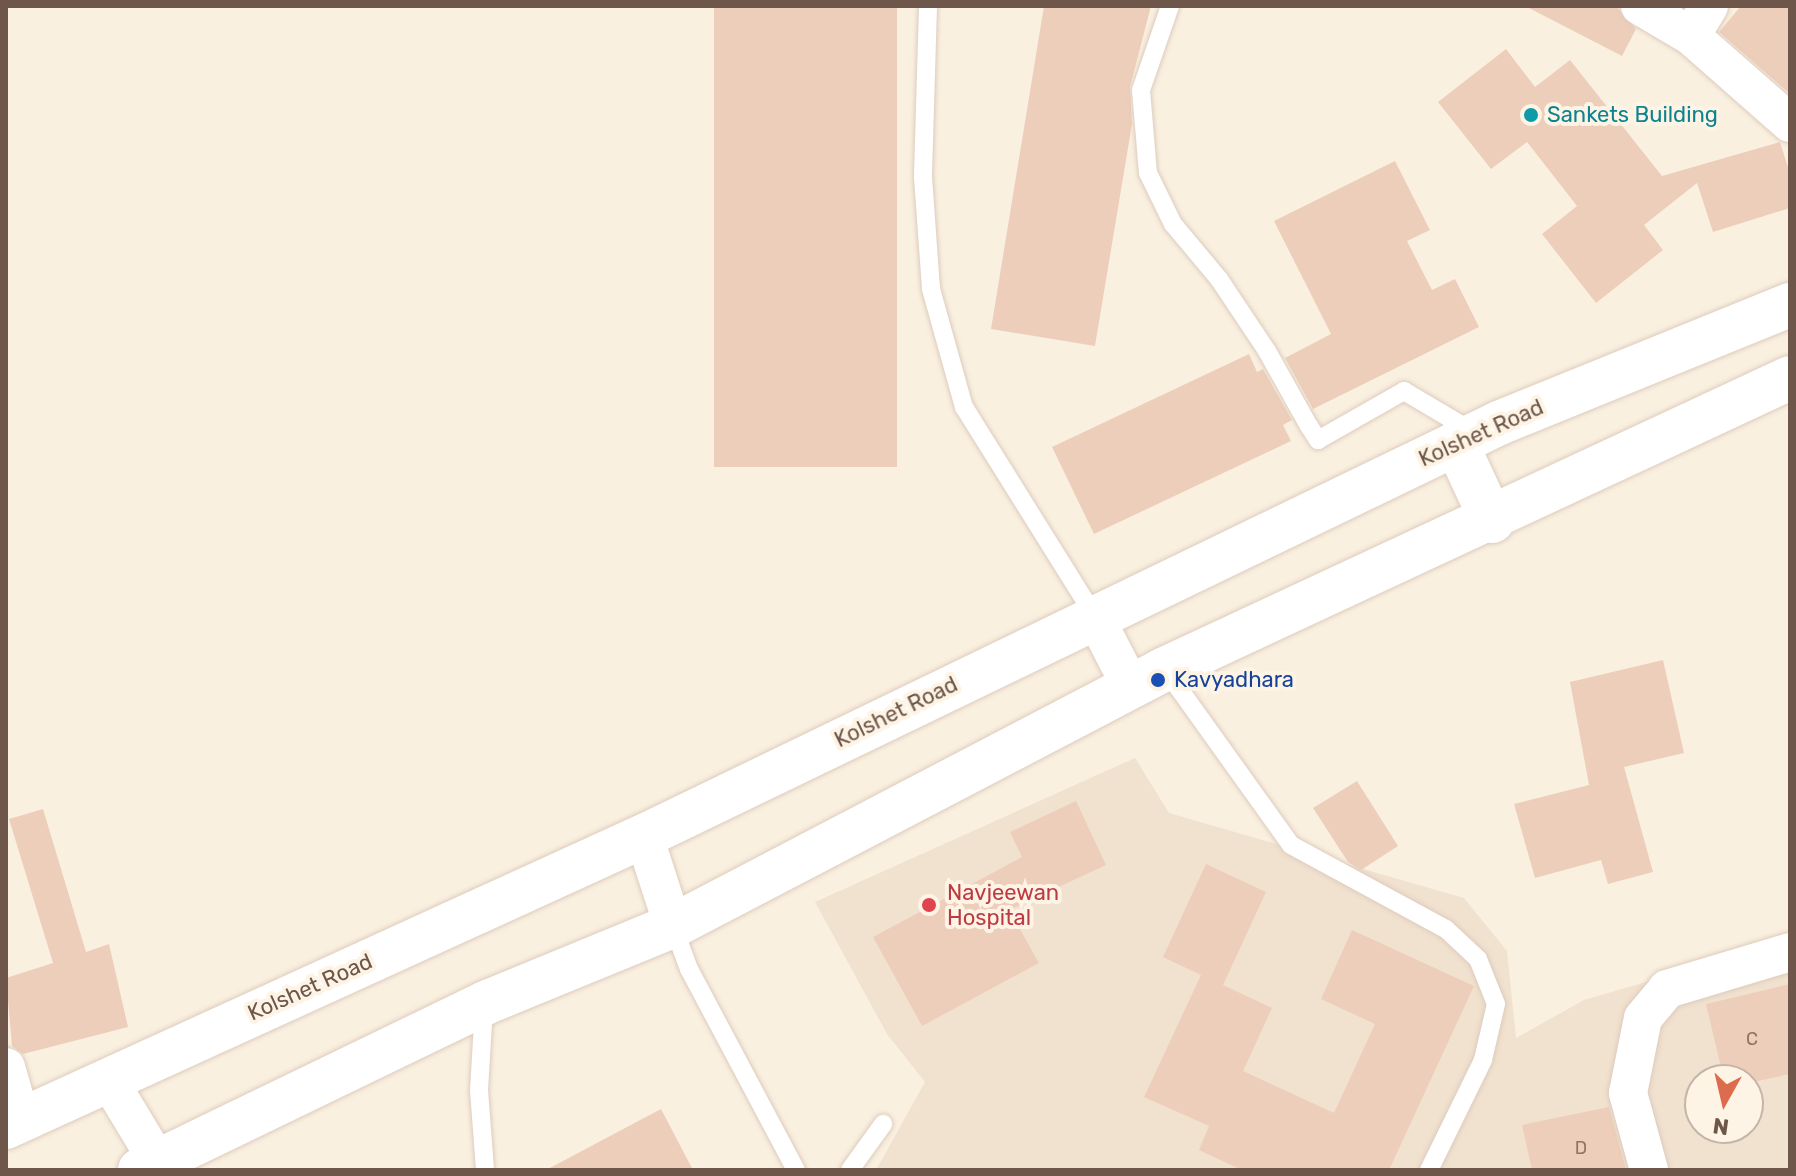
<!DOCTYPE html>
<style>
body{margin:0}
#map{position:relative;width:1796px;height:1176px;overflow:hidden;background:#faf0e0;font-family:Rubik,sans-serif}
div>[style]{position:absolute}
.residential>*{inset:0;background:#f1e1cf}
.building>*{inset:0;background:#edceba;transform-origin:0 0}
.roads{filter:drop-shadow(0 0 2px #ddccbd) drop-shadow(0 0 2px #ddccbd)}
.lane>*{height:18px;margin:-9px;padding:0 9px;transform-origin:9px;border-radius:9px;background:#fff}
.street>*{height:38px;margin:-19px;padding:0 19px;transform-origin:19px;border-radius:19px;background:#fff}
.secondary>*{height:44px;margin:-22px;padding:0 22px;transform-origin:22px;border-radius:22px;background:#fff}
.dots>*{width:22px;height:22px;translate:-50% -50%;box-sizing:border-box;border:4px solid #fdf4e5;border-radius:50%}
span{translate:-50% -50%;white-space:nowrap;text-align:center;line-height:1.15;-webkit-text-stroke:8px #fdf4e5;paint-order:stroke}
.number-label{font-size:18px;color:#8e7566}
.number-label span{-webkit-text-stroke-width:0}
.culture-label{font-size:22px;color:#0d838f}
.left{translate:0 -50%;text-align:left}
.street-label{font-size:22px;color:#6e574a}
.transit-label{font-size:22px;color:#164399}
.health-label{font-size:22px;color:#be3a42}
.frame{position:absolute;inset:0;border:8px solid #6e574a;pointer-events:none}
.north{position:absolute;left:1684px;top:1064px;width:80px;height:80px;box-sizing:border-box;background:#fdf4e5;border:2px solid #c4b5a7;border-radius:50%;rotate:188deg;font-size:22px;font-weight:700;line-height:32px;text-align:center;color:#6e574a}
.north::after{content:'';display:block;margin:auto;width:28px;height:36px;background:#dc6c4d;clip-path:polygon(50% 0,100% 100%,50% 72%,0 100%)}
</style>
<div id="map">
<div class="residential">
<i style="clip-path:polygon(evenodd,1135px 758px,1169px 813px,1464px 898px,1507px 951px,1516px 1038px,1584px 1000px,1790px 940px,1790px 1170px,876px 1170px,925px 1082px,887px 1034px,815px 902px,1135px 758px,1700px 1080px,1748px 1080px,1748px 1128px,1700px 1128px,1700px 1080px)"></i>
</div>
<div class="building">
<i style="left:714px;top:6px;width:183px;height:461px"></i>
<i style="clip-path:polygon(1044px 6px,1151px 6px,1130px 87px,1132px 124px,1095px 346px,991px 329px)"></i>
<i style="clip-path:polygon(1525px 6px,1616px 6px,1636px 29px,1622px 56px)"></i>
<i style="clip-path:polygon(1741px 6px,1790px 6px,1790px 94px,1719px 32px)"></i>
<i style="clip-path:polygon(1506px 49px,1535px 87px,1570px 60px,1662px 176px,1780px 142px,1790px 174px,1790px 208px,1713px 232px,1697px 183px,1644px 225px,1663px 250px,1596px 303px,1542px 234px,1577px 206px,1527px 142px,1491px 169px,1438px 102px)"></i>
<i style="clip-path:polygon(1395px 161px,1430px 230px,1407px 241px,1432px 290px,1455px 279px,1479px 327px,1313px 409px,1285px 358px,1331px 334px,1274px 221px)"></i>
<i style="clip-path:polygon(1249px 354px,1257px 372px,1263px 369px,1292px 420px,1283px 425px,1291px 441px,1094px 534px,1052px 447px)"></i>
<i style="clip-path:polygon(1663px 660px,1684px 753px,1624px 767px,1653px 872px,1608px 884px,1601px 860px,1535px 878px,1514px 804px,1589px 785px,1570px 682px)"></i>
<i style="clip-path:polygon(1357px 781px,1398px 846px,1361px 870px,1348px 862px,1313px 808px)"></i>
<i style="clip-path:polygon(1076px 801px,1106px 865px,1009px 910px,1039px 963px,922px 1026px,873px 937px,1022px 857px,1010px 832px)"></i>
<i style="clip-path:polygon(43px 809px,86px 952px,109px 944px,128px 1027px,23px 1054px,12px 1046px,6px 978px,53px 963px,9px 819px)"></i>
<i style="clip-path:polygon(1206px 864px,1266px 892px,1223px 985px,1272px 1008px,1243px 1071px,1334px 1113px,1375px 1024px,1321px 999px,1352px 930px,1474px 986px,1389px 1170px,1242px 1170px,1199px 1150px,1209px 1126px,1144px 1097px,1201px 975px,1163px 957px)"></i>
<i style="clip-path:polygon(1790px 984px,1790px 1074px,1748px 1083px,1724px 1080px,1706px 1004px)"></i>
<i style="clip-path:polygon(1609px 1107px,1626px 1170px,1532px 1170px,1522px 1125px)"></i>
<i style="clip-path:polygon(661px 1109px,693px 1170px,546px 1170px)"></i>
</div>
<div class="roads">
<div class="lane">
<i style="left:928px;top:6px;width:171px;rotate:91.7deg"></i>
<i style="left:923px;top:177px;width:112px;rotate:85.9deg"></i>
<i style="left:931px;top:289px;width:123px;rotate:74.4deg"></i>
<i style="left:964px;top:407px;width:245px;rotate:58deg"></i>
<i style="left:1170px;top:6px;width:89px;rotate:109deg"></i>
<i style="left:1141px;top:90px;width:83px;rotate:85.2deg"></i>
<i style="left:1148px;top:173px;width:57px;rotate:63.9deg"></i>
<i style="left:1173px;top:224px;width:72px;rotate:50.1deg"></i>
<i style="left:1219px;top:279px;width:87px;rotate:56.3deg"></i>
<i style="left:1267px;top:351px;width:86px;rotate:60.8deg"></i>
<i style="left:1309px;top:426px;width:17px;rotate:57deg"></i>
<i style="left:1318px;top:440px;width:99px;rotate:-29.7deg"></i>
<i style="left:1404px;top:391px;width:80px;rotate:30.7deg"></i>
<i style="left:1165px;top:669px;width:216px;rotate:54.4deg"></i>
<i style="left:1291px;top:845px;width:176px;rotate:28.5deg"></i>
<i style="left:1446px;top:929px;width:44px;rotate:43.2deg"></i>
<i style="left:1478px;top:959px;width:48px;rotate:68.2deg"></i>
<i style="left:1496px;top:1004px;width:57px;rotate:103.1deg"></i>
<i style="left:1483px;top:1060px;width:123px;rotate:116.1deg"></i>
<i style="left:673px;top:926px;width:46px;rotate:69.6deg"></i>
<i style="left:689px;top:969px;width:228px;rotate:62deg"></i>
<i style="left:484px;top:1006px;width:84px;rotate:93.4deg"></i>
<i style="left:479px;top:1090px;width:80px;rotate:85.7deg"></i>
<i style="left:850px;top:1170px;width:57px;rotate:-54.3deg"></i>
</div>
<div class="street">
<i style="left:1640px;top:6px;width:59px;rotate:30.5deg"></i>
<i style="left:1691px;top:36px;width:132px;rotate:41.3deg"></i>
<i style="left:1691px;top:36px;width:35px;rotate:-59deg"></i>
<i style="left:1094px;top:615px;width:81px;rotate:62.8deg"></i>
<i style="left:644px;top:836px;width:95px;rotate:72.1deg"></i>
<i style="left:6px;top:1067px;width:55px;rotate:74.2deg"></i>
<i style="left:108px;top:1079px;width:106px;rotate:58.9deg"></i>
<i style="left:1649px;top:1170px;width:80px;rotate:-105.3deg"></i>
<i style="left:1628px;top:1093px;width:76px;rotate:-78.7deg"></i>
<i style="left:1643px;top:1018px;width:38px;rotate:-50deg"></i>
<i style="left:1667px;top:989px;width:128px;rotate:-16.7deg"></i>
</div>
<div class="secondary">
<i style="left:1456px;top:443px;width:86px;rotate:65.2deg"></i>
<i style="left:6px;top:1127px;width:701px;rotate:-24.52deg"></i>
<i style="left:644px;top:836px;width:950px;rotate:-25.78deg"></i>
<i style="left:1499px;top:423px;width:314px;rotate:-22.1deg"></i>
<i style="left:140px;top:1170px;width:383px;rotate:-25.8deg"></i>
<i style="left:485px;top:1003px;width:203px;rotate:-22.3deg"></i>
<i style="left:673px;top:926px;width:555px;rotate:-27.58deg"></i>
<i style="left:1165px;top:669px;width:689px;rotate:-24.97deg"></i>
</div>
</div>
<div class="dots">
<i style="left:1531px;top:115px;background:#0f9aa8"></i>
<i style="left:1158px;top:680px;background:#1a4fb4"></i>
<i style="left:929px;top:905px;background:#e0444e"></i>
</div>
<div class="number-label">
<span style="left:1752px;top:1039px">C</span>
<span style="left:1581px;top:1148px">D</span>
</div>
<div class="culture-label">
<span class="left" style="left:1547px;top:115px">Sankets Building</span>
</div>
<div class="street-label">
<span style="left:1481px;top:433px;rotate:-24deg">Kolshet Road</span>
<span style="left:896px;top:712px;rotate:-26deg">Kolshet Road</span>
<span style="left:310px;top:987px;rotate:-24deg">Kolshet Road</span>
</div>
<div class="transit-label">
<span class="left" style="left:1174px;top:680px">Kavyadhara</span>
</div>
<div class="health-label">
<span class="left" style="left:947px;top:905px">Navjeewan<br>Hospital</span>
</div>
<div class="frame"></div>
<div class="north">N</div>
</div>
